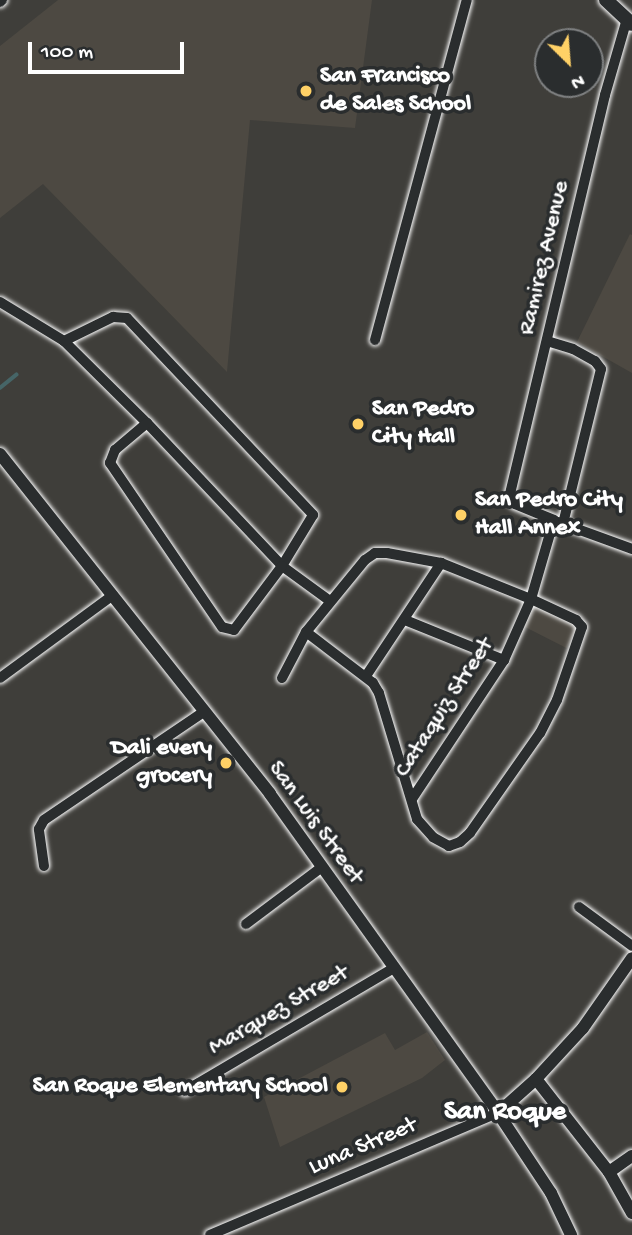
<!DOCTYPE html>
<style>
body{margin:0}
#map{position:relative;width:632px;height:1235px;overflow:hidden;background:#3f3e3a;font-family:"Gochi Hand",sans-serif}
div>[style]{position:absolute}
.built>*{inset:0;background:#4d4942;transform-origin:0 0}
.stream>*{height:3.5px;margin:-1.75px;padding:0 1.75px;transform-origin:1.75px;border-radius:1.75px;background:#466567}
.roads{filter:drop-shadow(0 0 2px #fff) drop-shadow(0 0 2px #fff)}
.minor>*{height:10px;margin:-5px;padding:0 5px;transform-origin:5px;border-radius:5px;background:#2a2d2e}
.tertiary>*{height:12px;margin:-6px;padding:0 6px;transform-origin:6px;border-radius:6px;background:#2a2d2e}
.secondary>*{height:14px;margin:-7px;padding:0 7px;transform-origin:7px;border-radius:7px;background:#2a2d2e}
.dots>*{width:19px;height:19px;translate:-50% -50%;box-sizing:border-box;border:4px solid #2a2d2e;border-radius:50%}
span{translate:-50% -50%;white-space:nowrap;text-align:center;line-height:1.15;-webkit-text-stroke:7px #2a2d2e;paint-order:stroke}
.poi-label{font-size:24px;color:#fff;font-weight:700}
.left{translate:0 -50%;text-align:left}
.right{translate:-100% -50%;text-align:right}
.street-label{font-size:24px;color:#fff}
.quarter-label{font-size:28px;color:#fff;font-weight:700}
.north{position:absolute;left:534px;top:28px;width:70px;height:70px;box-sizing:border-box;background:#2a2d2e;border:2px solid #7f8182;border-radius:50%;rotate:155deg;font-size:19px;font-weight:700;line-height:28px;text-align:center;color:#fff}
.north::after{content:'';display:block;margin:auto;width:24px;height:32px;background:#ffd166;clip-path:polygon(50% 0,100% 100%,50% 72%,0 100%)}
.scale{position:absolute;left:28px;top:42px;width:156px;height:32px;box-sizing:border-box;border:4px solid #fff;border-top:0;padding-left:9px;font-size:21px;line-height:24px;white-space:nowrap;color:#fff;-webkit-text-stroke:5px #2a2d2e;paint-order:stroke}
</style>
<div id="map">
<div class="built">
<i style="clip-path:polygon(58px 0,372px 0,355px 128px,250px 120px,227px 372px,43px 184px,0 218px,0 46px)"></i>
<i style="clip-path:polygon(630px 234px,632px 235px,632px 373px,577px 342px)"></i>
<i style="left:535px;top:604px;width:48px;height:25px;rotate:27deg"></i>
<i style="clip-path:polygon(427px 1032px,445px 1060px,422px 1078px,280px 1147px,264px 1097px,385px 1033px,395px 1050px)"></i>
</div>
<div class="stream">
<i style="left:0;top:388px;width:21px;rotate:-39deg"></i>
</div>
<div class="roads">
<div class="minor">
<i style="left:0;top:2px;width:3px;rotate:-45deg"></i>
<i style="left:0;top:302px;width:75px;rotate:31.4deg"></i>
<i style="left:64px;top:341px;width:117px;rotate:44.7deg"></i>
<i style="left:147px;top:423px;width:197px;rotate:46.6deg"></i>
<i style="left:282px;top:566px;width:59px;rotate:36.1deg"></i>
<i style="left:375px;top:340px;width:352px;rotate:-74.9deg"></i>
<i style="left:64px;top:341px;width:55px;rotate:-26.1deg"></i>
<i style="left:113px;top:317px;width:14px;rotate:4deg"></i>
<i style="left:127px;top:318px;width:271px;rotate:46.6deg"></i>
<i style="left:313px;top:515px;width:60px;rotate:121.3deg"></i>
<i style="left:282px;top:566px;width:80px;rotate:126.9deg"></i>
<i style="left:234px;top:630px;width:12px;rotate:-166deg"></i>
<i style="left:222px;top:627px;width:199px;rotate:-124.3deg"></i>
<i style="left:110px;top:463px;width:14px;rotate:-69deg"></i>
<i style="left:115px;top:450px;width:42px;rotate:-40.2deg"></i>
<i style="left:547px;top:341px;width:27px;rotate:17deg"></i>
<i style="left:573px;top:349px;width:25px;rotate:29deg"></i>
<i style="left:595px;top:361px;width:10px;rotate:53deg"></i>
<i style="left:601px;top:369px;width:160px;rotate:103.8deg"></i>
<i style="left:558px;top:522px;width:79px;rotate:20deg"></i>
<i style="left:405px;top:620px;width:107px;rotate:22deg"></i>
<i style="left:366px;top:676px;width:136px;rotate:-56.4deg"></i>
<i style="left:0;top:678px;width:140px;rotate:-36.3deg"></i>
<i style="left:282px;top:678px;width:52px;rotate:-62.4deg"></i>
<i style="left:306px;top:632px;width:93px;rotate:-50.7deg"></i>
<i style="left:365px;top:560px;width:12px;rotate:-35deg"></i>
<i style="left:375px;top:553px;width:12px"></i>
<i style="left:387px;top:553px;width:55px;rotate:10.5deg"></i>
<i style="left:441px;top:563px;width:97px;rotate:21.8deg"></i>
<i style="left:531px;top:599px;width:50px;rotate:25deg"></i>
<i style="left:576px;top:620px;width:9px;rotate:49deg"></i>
<i style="left:582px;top:627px;width:77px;rotate:108.9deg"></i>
<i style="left:557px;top:700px;width:37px;rotate:117deg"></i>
<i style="left:540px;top:733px;width:122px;rotate:125deg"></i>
<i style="left:470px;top:833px;width:13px;rotate:138deg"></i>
<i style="left:460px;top:842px;width:12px;rotate:160deg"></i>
<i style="left:449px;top:846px;width:18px;rotate:-151deg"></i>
<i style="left:433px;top:837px;width:24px;rotate:-132deg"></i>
<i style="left:417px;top:819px;width:132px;rotate:-106.8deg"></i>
<i style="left:379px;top:693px;width:12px;rotate:-121deg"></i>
<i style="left:373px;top:683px;width:84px;rotate:-142.7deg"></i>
<i style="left:412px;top:799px;width:167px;rotate:-56.5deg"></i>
<i style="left:504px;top:660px;width:67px;rotate:-66.1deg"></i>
<i style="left:531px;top:599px;width:82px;rotate:-73.8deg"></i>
<i style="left:554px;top:520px;width:42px;rotate:-157.7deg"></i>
<i style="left:515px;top:504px;width:8px;rotate:-135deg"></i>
<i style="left:509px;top:498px;width:414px;rotate:-76.6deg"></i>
<i style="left:605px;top:95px;width:79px;rotate:-73.9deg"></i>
<i style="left:44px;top:866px;width:37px;rotate:-98deg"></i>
<i style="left:39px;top:829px;width:10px;rotate:-61deg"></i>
<i style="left:44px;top:820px;width:194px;rotate:-34.1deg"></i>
<i style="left:579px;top:907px;width:66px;rotate:36.3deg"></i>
<i style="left:246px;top:924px;width:95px;rotate:-36.9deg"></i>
<i style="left:185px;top:1091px;width:243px;rotate:-30.5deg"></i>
<i style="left:210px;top:1235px;width:313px;rotate:-23deg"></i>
</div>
<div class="tertiary">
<i style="left:0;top:454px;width:434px;rotate:51.5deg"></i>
<i style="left:270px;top:794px;width:392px;rotate:54.4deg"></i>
<i style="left:498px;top:1113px;width:96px;rotate:56.5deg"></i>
<i style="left:551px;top:1193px;width:47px;rotate:64.5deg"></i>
<i style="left:536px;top:1079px;width:118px;rotate:51.9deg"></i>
<i style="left:609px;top:1172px;width:47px;rotate:60.7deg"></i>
<i style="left:498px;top:1113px;width:51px;rotate:-41.8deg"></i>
<i style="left:536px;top:1079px;width:69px;rotate:-47.3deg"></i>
<i style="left:583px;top:1028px;width:85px;rotate:-55deg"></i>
<i style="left:609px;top:1172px;width:28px;rotate:-35deg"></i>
</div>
<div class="secondary">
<i style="left:606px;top:0;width:35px;rotate:43deg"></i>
</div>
</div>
<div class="dots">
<i style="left:306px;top:91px;background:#ffd166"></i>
<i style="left:358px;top:424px;background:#ffd166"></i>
<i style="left:461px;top:515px;background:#ffd166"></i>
<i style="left:226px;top:763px;background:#ffd166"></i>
<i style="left:342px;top:1087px;background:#ffd166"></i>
</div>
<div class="poi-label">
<span class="left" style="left:320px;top:91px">San Francisco<br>de Sales School</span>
<span class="left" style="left:372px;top:424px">San Pedro<br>City Hall</span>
<span class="left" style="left:475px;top:515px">San Pedro City<br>Hall Annex</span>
<span class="right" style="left:212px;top:763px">Dali every<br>grocery</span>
<span class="right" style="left:328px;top:1087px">San Roque Elementary School</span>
</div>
<div class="street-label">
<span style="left:545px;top:258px;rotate:-77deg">Ramirez Avenue</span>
<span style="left:445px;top:708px;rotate:-57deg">Cataquiz Street</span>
<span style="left:315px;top:823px;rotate:54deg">San Luis Street</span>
<span style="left:279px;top:1011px;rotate:-30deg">Marquez Street</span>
<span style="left:363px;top:1147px;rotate:-23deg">Luna Street</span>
</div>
<div class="quarter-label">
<span style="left:505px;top:1113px">San Roque</span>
</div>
<div class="north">N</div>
<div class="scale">100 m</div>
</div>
